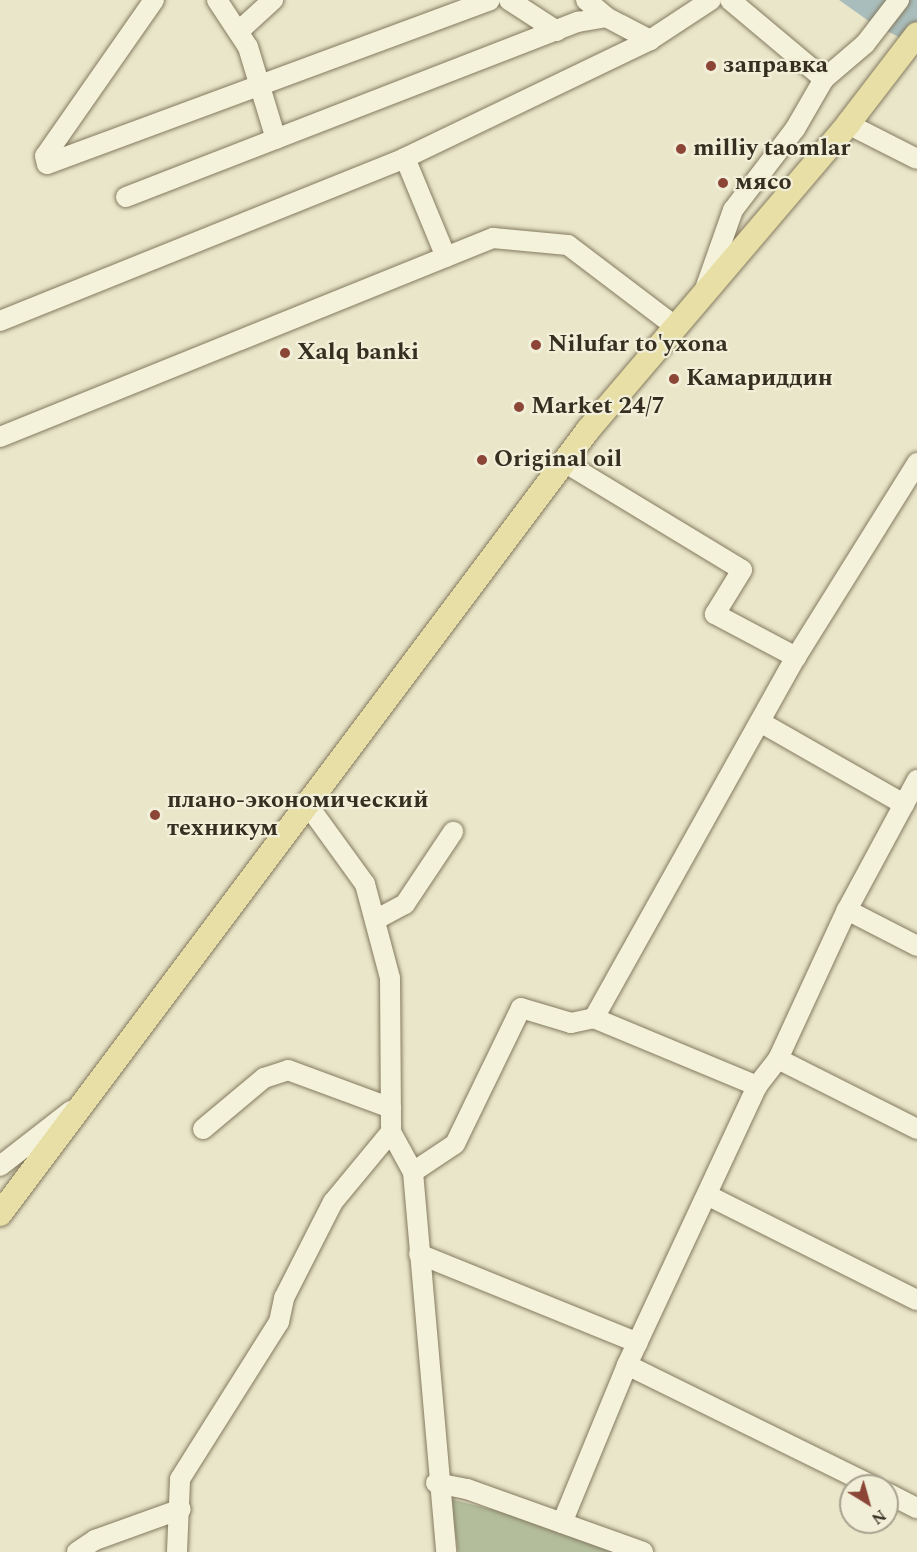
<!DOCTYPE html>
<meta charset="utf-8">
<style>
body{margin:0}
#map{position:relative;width:917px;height:1552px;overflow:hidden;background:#eae6c9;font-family:Spectral,serif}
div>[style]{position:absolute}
.cemetery>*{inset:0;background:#b3bd9c}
.water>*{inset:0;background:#a9bebc}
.roads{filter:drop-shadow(0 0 2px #847a60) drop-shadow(0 0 2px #847a60)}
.minor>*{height:20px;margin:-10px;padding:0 10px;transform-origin:10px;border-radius:10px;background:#f5f2db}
.major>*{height:24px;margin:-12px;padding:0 12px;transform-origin:12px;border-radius:12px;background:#e8dfa6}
.dots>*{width:16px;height:16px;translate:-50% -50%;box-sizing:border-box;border:3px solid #f2efd8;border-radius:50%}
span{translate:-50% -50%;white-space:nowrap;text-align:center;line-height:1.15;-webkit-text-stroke:4.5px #f2efd8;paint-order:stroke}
.poi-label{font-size:24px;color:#362f21;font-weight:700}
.left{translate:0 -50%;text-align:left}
.north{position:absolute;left:839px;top:1474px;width:60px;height:60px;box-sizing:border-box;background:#f2efd8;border:2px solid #a7a28f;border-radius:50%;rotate:143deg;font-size:16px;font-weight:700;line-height:24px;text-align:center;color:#362f21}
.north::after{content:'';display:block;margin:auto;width:21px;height:27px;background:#8c4637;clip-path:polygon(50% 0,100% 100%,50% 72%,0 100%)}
</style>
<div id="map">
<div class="cemetery">
<i style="clip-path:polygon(450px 1499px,618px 1541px,643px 1552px,458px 1552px)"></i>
</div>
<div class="water">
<i style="clip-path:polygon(839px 0,917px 0,917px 46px,873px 24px)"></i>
</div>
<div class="roads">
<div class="minor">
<i style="left:154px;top:0;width:190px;rotate:124.9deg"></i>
<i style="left:45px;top:156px;width:8px;rotate:76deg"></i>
<i style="left:47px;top:164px;width:472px;rotate:-20.3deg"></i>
<i style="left:217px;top:0;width:56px;rotate:56.6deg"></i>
<i style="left:248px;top:47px;width:96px;rotate:73.1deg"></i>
<i style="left:509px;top:0;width:57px;rotate:32.9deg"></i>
<i style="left:586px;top:0;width:26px;rotate:40deg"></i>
<i style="left:730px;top:0;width:123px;rotate:40deg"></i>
<i style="left:240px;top:30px;width:45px;rotate:-42.3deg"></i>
<i style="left:848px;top:124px;width:77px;rotate:26.9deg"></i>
<i style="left:405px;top:158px;width:107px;rotate:67.5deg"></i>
<i style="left:126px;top:197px;width:485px;rotate:-21.2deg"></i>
<i style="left:578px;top:22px;width:28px;rotate:-10deg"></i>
<i style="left:606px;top:17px;width:50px;rotate:27.6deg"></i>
<i style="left:705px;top:289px;width:84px;rotate:-70.5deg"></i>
<i style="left:733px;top:210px;width:102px;rotate:-52.6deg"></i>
<i style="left:795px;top:129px;width:58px;rotate:-59.9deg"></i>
<i style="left:824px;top:79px;width:54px;rotate:-40.5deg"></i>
<i style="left:865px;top:44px;width:56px;rotate:-52.3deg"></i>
<i style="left:0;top:321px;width:437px;rotate:-21.9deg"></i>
<i style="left:405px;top:158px;width:272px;rotate:-25.7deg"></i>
<i style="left:650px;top:40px;width:73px;rotate:-33.3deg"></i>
<i style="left:0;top:437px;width:532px;rotate:-21.98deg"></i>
<i style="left:493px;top:238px;width:75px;rotate:5.3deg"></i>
<i style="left:568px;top:245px;width:136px;rotate:37.2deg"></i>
<i style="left:564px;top:462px;width:208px;rotate:31.2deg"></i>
<i style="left:742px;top:570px;width:52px;rotate:121.5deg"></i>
<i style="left:715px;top:614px;width:92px;rotate:28deg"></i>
<i style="left:760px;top:722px;width:166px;rotate:29.7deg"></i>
<i style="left:307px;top:804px;width:99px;rotate:54.1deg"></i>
<i style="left:365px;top:884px;width:97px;rotate:75.1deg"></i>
<i style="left:390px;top:978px;width:154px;rotate:89.6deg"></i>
<i style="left:391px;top:1132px;width:46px;rotate:61.2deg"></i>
<i style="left:413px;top:1172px;width:381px;rotate:85deg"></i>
<i style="left:847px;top:910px;width:79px;rotate:27.2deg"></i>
<i style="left:375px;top:920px;width:34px;rotate:-28deg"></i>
<i style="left:405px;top:904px;width:87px;rotate:-56.3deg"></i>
<i style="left:594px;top:1018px;width:414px;rotate:-60.8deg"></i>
<i style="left:796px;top:657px;width:229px;rotate:-58deg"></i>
<i style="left:778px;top:1059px;width:156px;rotate:26.7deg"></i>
<i style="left:203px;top:1129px;width:80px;rotate:-39.9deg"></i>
<i style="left:264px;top:1078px;width:25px;rotate:-18deg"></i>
<i style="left:288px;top:1070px;width:110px;rotate:20.3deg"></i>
<i style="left:0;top:1166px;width:90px;rotate:-37.8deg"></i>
<i style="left:413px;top:1172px;width:50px;rotate:-33.7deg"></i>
<i style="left:455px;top:1144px;width:151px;rotate:-64.1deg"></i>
<i style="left:521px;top:1008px;width:52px;rotate:16.7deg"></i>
<i style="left:571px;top:1023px;width:24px;rotate:-12deg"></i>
<i style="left:594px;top:1018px;width:177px;rotate:22.6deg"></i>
<i style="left:707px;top:1195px;width:235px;rotate:26.6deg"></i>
<i style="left:419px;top:1254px;width:236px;rotate:22.1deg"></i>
<i style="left:627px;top:1365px;width:274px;rotate:26.2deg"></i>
<i style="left:436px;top:1483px;width:32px;rotate:11deg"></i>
<i style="left:467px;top:1489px;width:187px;rotate:19.7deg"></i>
<i style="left:887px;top:1493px;width:34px;rotate:27deg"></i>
<i style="left:562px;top:1523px;width:171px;rotate:-67.6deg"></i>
<i style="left:627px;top:1365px;width:308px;rotate:-65deg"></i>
<i style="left:757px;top:1086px;width:34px;rotate:-52deg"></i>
<i style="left:778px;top:1059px;width:164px;rotate:-65.2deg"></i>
<i style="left:847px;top:910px;width:148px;rotate:-61.7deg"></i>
<i style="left:77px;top:1552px;width:22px;rotate:-34deg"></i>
<i style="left:95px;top:1540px;width:91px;rotate:-19.8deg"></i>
<i style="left:177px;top:1552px;width:73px;rotate:-87.6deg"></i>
<i style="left:180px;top:1479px;width:186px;rotate:-57.8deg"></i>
<i style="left:279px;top:1322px;width:25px;rotate:-78deg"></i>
<i style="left:284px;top:1298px;width:108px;rotate:-63deg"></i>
<i style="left:333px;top:1202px;width:91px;rotate:-50.4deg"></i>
</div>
<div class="major">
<i style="left:0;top:1214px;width:980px;rotate:-53.13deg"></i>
<i style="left:588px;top:430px;width:402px;rotate:-49.6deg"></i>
<i style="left:848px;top:124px;width:113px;rotate:-52.5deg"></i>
</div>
</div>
<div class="dots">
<i style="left:711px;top:66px;background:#8c4637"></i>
<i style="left:681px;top:149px;background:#8c4637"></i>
<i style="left:723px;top:183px;background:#8c4637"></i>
<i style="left:536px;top:345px;background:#8c4637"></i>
<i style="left:285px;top:353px;background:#8c4637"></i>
<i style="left:674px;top:379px;background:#8c4637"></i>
<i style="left:519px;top:407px;background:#8c4637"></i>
<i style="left:482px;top:460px;background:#8c4637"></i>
<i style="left:155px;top:815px;background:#8c4637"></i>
</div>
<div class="poi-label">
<span class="left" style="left:723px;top:66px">заправка</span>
<span class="left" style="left:693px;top:149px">milliy taomlar</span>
<span class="left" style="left:735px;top:183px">мясо</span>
<span class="left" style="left:548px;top:345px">Nilufar to'yxona</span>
<span class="left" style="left:297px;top:353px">Xalq banki</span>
<span class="left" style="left:686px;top:379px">Камариддин</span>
<span class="left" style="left:531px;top:407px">Market 24/7</span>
<span class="left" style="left:494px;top:460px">Original oil</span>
<span class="left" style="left:167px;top:815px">плано-экономический<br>техникум</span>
</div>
<div class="north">N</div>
</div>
